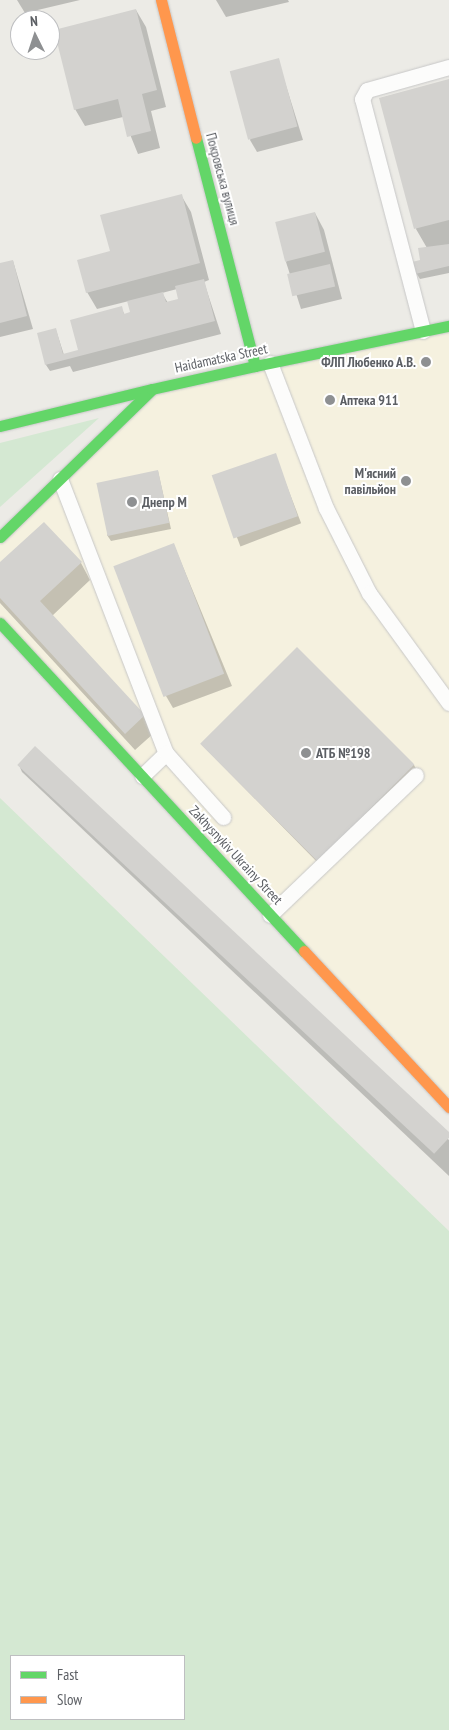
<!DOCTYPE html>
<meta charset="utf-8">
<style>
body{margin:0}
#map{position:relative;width:449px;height:1730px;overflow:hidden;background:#ecebe6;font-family:"PT Sans Narrow",sans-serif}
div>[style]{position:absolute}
.commercial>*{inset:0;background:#f5f1df}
.green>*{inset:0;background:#d4e8d2}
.shadow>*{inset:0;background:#0003;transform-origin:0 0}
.building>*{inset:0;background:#d3d2cf;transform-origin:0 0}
.roads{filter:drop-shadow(0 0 1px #c7c7c7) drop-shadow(0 0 1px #c7c7c7)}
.lane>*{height:15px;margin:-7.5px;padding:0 7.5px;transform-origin:7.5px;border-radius:7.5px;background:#fcfcfb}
.fast>*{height:11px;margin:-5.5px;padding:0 5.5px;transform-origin:5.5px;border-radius:5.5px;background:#63d668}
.slow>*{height:11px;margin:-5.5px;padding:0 5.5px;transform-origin:5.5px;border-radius:5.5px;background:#ff974d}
.dots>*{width:14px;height:14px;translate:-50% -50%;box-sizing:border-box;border:2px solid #fff;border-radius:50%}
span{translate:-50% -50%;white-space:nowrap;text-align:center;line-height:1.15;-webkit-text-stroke:4px #fff;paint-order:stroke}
.street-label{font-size:14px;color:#5c5f64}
.poi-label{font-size:14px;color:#5c5f64;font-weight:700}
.right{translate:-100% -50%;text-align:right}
.left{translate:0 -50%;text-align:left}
.legend{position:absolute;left:10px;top:1655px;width:175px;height:65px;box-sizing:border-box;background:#fff;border:1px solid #bebfc1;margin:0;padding:6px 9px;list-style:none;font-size:15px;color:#5c5f64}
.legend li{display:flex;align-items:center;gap:10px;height:25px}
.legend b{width:25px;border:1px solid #bebfc1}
.north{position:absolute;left:10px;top:10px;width:50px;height:50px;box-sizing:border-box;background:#fff;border:1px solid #bebfc1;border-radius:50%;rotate:356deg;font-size:14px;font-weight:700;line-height:20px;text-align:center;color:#5c5f64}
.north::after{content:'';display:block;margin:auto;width:18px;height:22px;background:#8e9092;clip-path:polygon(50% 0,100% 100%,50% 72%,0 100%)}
</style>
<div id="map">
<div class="commercial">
<i style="clip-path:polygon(449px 326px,449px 1107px,0 623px,0 537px,152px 389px)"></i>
</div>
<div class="green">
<i style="clip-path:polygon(99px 418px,0 507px,0 443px)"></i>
<i style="clip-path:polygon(evenodd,0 798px,449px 1231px,449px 1730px,0 1730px,0 798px,11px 1656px,184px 1656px,184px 1719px,11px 1719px,11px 1656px)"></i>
</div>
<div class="shadow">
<i style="clip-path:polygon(17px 0,80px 0,25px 13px)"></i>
<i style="clip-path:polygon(216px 0,288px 0,289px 2px,226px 17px)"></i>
<i style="clip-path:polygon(136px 10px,146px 27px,166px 107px,151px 111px,160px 148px,138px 154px,123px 117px,85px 126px,75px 109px)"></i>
<i style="clip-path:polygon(278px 60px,303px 140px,257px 152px,250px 140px)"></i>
<i style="clip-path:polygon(449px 80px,449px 273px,420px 279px,416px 273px,427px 248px,416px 229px)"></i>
<i style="clip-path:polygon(evenodd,181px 195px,191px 212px,209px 280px,204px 282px,221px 334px,73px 372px,70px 366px,50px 371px,46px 365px,56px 330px,64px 355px,79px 351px,121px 308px,125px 315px,131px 313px,129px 301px,97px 309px,87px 292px,111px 252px,181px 195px,177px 289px,180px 300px,168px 303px,162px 293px,177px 289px)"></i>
<i style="clip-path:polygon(315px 213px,324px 230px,342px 299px,301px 309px,286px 262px)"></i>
<i style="clip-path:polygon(13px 261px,33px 329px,0 337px,0 265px)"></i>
<i style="left:275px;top:455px;width:73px;height:65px;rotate:69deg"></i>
<i style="clip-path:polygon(158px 471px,171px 529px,111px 541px,107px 535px)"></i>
<i style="clip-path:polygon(174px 545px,232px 686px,173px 708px,166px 696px)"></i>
<i style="clip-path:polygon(81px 563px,90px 580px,52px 616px,144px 716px,154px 733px,135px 750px,0 603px,0 564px)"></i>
<i style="clip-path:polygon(202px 745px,414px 765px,417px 771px,322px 867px)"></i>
<i style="clip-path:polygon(19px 765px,449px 1140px,449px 1176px,22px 772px)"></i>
</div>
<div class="building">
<i style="clip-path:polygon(136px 9px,157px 90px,142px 94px,151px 131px,127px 137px,118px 99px,74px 110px,54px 30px)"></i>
<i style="left:279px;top:58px;width:71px;height:51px;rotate:75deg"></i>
<i style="clip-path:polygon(449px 79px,449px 220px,414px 229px,379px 98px)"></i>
<i style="clip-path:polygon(182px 194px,200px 263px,86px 293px,77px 260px,110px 251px,100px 215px)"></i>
<i style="left:315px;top:212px;width:41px;height:41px;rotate:76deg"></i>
<i style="clip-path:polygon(449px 244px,449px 266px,415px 274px,412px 262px,420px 260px,418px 248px)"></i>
<i style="clip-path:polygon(13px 260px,27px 316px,0 323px,0 263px)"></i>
<i style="left:330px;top:264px;width:23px;height:44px;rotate:77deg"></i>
<i style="clip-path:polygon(204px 279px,215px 321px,45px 365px,37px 333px,56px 328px,63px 354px,78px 350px,70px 320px,122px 306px,124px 314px,130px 312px,127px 301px,163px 292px,166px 302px,178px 299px,175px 286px)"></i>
<i style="left:276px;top:453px;width:67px;height:68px;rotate:71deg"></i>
<i style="left:158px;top:470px;width:54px;height:63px;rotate:78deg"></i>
<i style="clip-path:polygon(44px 522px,82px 562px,40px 601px,145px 715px,125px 734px,0 598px,0 562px)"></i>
<i style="left:174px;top:543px;width:140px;height:65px;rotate:69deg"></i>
<i style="left:297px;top:647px;width:166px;height:137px;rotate:45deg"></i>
<i style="left:35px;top:746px;width:570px;height:26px;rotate:43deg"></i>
</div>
<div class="roads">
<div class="lane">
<i style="left:423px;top:331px;width:240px;rotate:-104.7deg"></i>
<i style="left:362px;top:99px;width:10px;rotate:-61deg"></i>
<i style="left:367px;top:90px;width:85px;rotate:-15.7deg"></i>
<i style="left:270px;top:363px;width:155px;rotate:68.9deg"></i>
<i style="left:326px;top:508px;width:95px;rotate:63.2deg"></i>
<i style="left:369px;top:593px;width:136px;rotate:54deg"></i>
<i style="left:60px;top:479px;width:294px;rotate:68.9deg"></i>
<i style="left:166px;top:753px;width:33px;rotate:136deg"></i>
<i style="left:166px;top:753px;width:86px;rotate:48.3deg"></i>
<i style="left:270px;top:915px;width:202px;rotate:-43.8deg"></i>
</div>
<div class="fast">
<i style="left:255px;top:366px;width:198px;rotate:-11.7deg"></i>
<i style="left:0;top:426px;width:156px;rotate:-13.7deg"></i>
<i style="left:0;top:537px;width:212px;rotate:-44.2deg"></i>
<i style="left:152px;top:389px;width:106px;rotate:-12.6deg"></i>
<i style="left:255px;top:366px;width:236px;rotate:-104.5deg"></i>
<i style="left:0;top:623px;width:447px;rotate:47.2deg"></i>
</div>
<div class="slow">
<i style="left:161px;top:0;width:142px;rotate:75.8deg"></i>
<i style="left:304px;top:951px;width:213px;rotate:47.1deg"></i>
</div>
</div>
<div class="dots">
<i style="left:426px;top:362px;background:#8e9092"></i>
<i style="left:330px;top:400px;background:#8e9092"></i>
<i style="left:406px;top:481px;background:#8e9092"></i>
<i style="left:132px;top:502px;background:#8e9092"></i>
<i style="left:306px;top:753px;background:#8e9092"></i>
</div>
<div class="street-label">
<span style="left:223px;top:179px;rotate:75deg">Покровська вулиця</span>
<span style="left:221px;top:358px;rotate:-12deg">Haidamatska Street</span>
<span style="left:236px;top:855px;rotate:47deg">Zakhysnykiv Ukrainy Street</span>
</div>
<div class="poi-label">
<span class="right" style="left:416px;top:362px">ФЛП Любенко А.В.</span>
<span class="left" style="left:340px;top:400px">Аптека 911</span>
<span class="right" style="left:396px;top:481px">М'ясний<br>павільйон</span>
<span class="left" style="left:142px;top:502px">Днепр М</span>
<span class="left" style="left:316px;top:753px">АТБ №198</span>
</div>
<ul class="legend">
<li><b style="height:6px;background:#63d668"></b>Fast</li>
<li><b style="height:6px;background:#ff974d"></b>Slow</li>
</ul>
<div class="north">N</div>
</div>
